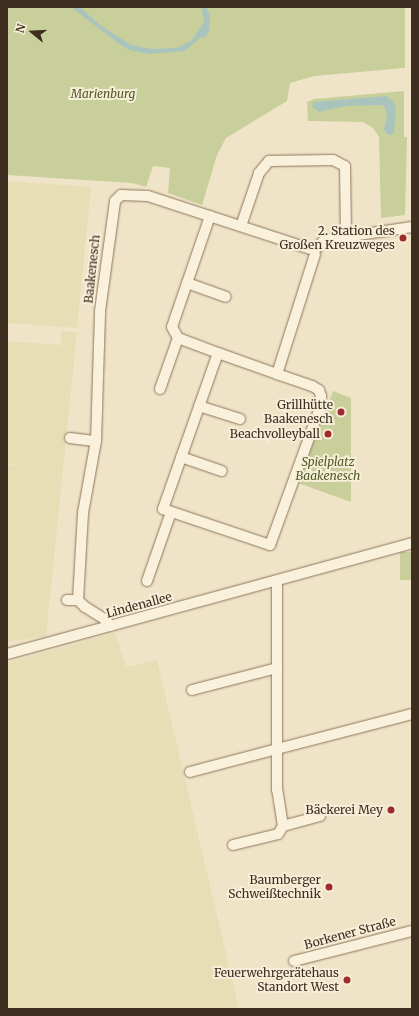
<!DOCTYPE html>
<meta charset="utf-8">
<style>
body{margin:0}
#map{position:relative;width:419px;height:1016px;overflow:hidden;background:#f0e4c8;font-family:Merriweather,serif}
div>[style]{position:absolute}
.farmland>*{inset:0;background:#e6deb5}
.green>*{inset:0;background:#c9cf9b;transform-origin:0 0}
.water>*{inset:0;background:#a9c4bc}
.roads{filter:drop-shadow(0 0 1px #8d765c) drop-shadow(0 0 1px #8d765c)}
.minor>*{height:10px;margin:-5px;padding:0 5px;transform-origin:5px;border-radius:5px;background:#faf1dc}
.dots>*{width:11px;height:11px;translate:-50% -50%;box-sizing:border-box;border:2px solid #f7eed8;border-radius:50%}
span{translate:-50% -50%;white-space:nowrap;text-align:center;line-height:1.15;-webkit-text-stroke:4px #f7eed8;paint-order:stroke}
.park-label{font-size:12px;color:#4d5a26;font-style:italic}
.poi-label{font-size:12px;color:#3d2e20}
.right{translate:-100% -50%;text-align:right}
.street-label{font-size:12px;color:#3d2e20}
.frame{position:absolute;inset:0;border:8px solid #3d2e20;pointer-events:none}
.north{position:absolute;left:12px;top:12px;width:40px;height:40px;-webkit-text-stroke:3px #f7eed8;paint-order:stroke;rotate:288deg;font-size:11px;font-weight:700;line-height:16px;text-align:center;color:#3d2e20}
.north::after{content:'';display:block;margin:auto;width:14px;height:18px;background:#3d2e20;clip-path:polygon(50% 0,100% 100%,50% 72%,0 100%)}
</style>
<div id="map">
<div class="farmland">
<i style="clip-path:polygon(7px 181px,91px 187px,77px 328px,7px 323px)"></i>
<i style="clip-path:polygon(61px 331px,77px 332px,46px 636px,7px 642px,7px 465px,28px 466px,7px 464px,7px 341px,61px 345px)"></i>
<i style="clip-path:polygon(115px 633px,126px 667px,157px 660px,239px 1009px,7px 1009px,7px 663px)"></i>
</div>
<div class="green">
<i style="clip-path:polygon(7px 7px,405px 7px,405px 68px,314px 76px,290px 83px,287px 101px,226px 138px,217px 155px,202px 205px,168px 193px,170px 168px,153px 166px,146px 187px,132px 183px,7px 175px)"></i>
<i style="clip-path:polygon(404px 91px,404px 137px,407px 137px,405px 215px,381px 218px,379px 137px,373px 128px,363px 122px,308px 121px,307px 102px,314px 99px)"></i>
<i style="clip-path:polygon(333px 391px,351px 398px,351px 502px,298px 483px)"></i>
<i style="left:412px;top:552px;width:28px;height:12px;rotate:90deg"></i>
</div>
<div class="water">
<i style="clip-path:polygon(71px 7px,80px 7px,100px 25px,131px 45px,152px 49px,177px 48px,192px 40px,204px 22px,201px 7px,206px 7px,210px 15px,209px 31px,205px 37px,201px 37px,185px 51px,148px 54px,129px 50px,118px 43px)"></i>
<i style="clip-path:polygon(386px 96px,393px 101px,396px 107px,394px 133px,391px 135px,387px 134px,384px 129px,387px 115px,384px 105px,345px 106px,319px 112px,312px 107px,313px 102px)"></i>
</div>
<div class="roads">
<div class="minor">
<i style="left:210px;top:216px;width:117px;rotate:108.9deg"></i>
<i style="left:172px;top:327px;width:13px;rotate:61deg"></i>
<i style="left:178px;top:338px;width:43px;rotate:20.6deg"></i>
<i style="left:241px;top:226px;width:56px;rotate:-71.2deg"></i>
<i style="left:259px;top:173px;width:16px;rotate:-50deg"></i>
<i style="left:269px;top:161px;width:64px;rotate:-0.9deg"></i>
<i style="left:333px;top:160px;width:13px;rotate:27deg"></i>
<i style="left:345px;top:166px;width:71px;rotate:89.2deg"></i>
<i style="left:318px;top:247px;width:9px;rotate:-49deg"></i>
<i style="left:324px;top:240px;width:89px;rotate:-8.4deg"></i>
<i style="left:187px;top:283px;width:41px;rotate:19.7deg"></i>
<i style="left:277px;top:374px;width:37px;rotate:19deg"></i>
<i style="left:312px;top:386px;width:8px;rotate:30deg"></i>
<i style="left:319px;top:390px;width:6px;rotate:72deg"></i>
<i style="left:321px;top:396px;width:9px;rotate:90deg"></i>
<i style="left:321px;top:405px;width:149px;rotate:110deg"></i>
<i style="left:270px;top:545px;width:113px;rotate:-161.4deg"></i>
<i style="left:163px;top:509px;width:165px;rotate:-70.6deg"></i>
<i style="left:218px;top:353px;width:63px;rotate:19.6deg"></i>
<i style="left:277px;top:374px;width:126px;rotate:-72.4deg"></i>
<i style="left:160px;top:389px;width:54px;rotate:-70.6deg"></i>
<i style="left:199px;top:406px;width:43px;rotate:17.6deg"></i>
<i style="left:70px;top:438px;width:26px;rotate:7deg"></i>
<i style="left:181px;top:457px;width:43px;rotate:18.9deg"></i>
<i style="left:147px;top:581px;width:73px;rotate:-70.8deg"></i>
<i style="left:67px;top:600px;width:11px"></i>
<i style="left:110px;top:626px;width:7px;rotate:-124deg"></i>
<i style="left:106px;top:620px;width:25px;rotate:-148deg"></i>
<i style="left:85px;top:607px;width:10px;rotate:-135deg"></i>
<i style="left:78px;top:600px;width:87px;rotate:-86.7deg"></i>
<i style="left:83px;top:513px;width:73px;rotate:-79.8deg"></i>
<i style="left:96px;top:441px;width:130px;rotate:-88.2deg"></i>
<i style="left:100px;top:311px;width:111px;rotate:-82.2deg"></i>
<i style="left:115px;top:201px;width:8px;rotate:-45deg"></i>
<i style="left:121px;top:195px;width:27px;rotate:2deg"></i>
<i style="left:148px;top:196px;width:170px;rotate:18.1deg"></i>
<i style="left:7px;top:654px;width:420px;rotate:-15.3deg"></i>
<i style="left:192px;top:690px;width:88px;rotate:-14.5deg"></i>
<i style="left:190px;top:772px;width:90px;rotate:-14.8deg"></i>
<i style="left:277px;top:749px;width:167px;rotate:-90deg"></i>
<i style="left:320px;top:816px;width:38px;rotate:165deg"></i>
<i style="left:283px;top:826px;width:36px;rotate:-99deg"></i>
<i style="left:277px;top:790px;width:41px;rotate:-90deg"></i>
<i style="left:277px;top:749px;width:139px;rotate:-14.5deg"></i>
<i style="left:233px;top:845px;width:46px;rotate:-13.7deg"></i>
<i style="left:278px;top:834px;width:9px;rotate:-58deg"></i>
<i style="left:294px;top:961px;width:122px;rotate:-14.3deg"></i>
</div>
</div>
<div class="dots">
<i style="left:403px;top:238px;background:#9e2a2b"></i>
<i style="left:341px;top:412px;background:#9e2a2b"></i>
<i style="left:328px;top:434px;background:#9e2a2b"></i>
<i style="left:391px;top:810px;background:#9e2a2b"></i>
<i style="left:329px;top:887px;background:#9e2a2b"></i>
<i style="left:347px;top:980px;background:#9e2a2b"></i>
</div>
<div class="park-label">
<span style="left:103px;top:94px">Marienburg</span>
<span style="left:328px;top:469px">Spielplatz<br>Baakenesch</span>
</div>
<div class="poi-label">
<span class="right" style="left:395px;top:238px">2. Station des<br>Großen Kreuzweges</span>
<span class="right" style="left:333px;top:412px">Grillhütte<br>Baakenesch</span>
<span class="right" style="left:320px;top:434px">Beachvolleyball</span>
<span class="right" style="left:383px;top:810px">Bäckerei Mey</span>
<span class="right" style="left:321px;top:887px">Baumberger<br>Schweißtechnik</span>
<span class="right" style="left:339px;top:980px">Feuerwehrgerätehaus<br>Standort West</span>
</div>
<div class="street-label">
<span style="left:92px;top:269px;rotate:-84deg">Baakenesch</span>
<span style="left:139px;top:605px;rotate:-15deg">Lindenallee</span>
<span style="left:350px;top:933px;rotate:-15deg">Borkener Straße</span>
</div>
<div class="frame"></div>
<div class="north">N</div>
</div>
